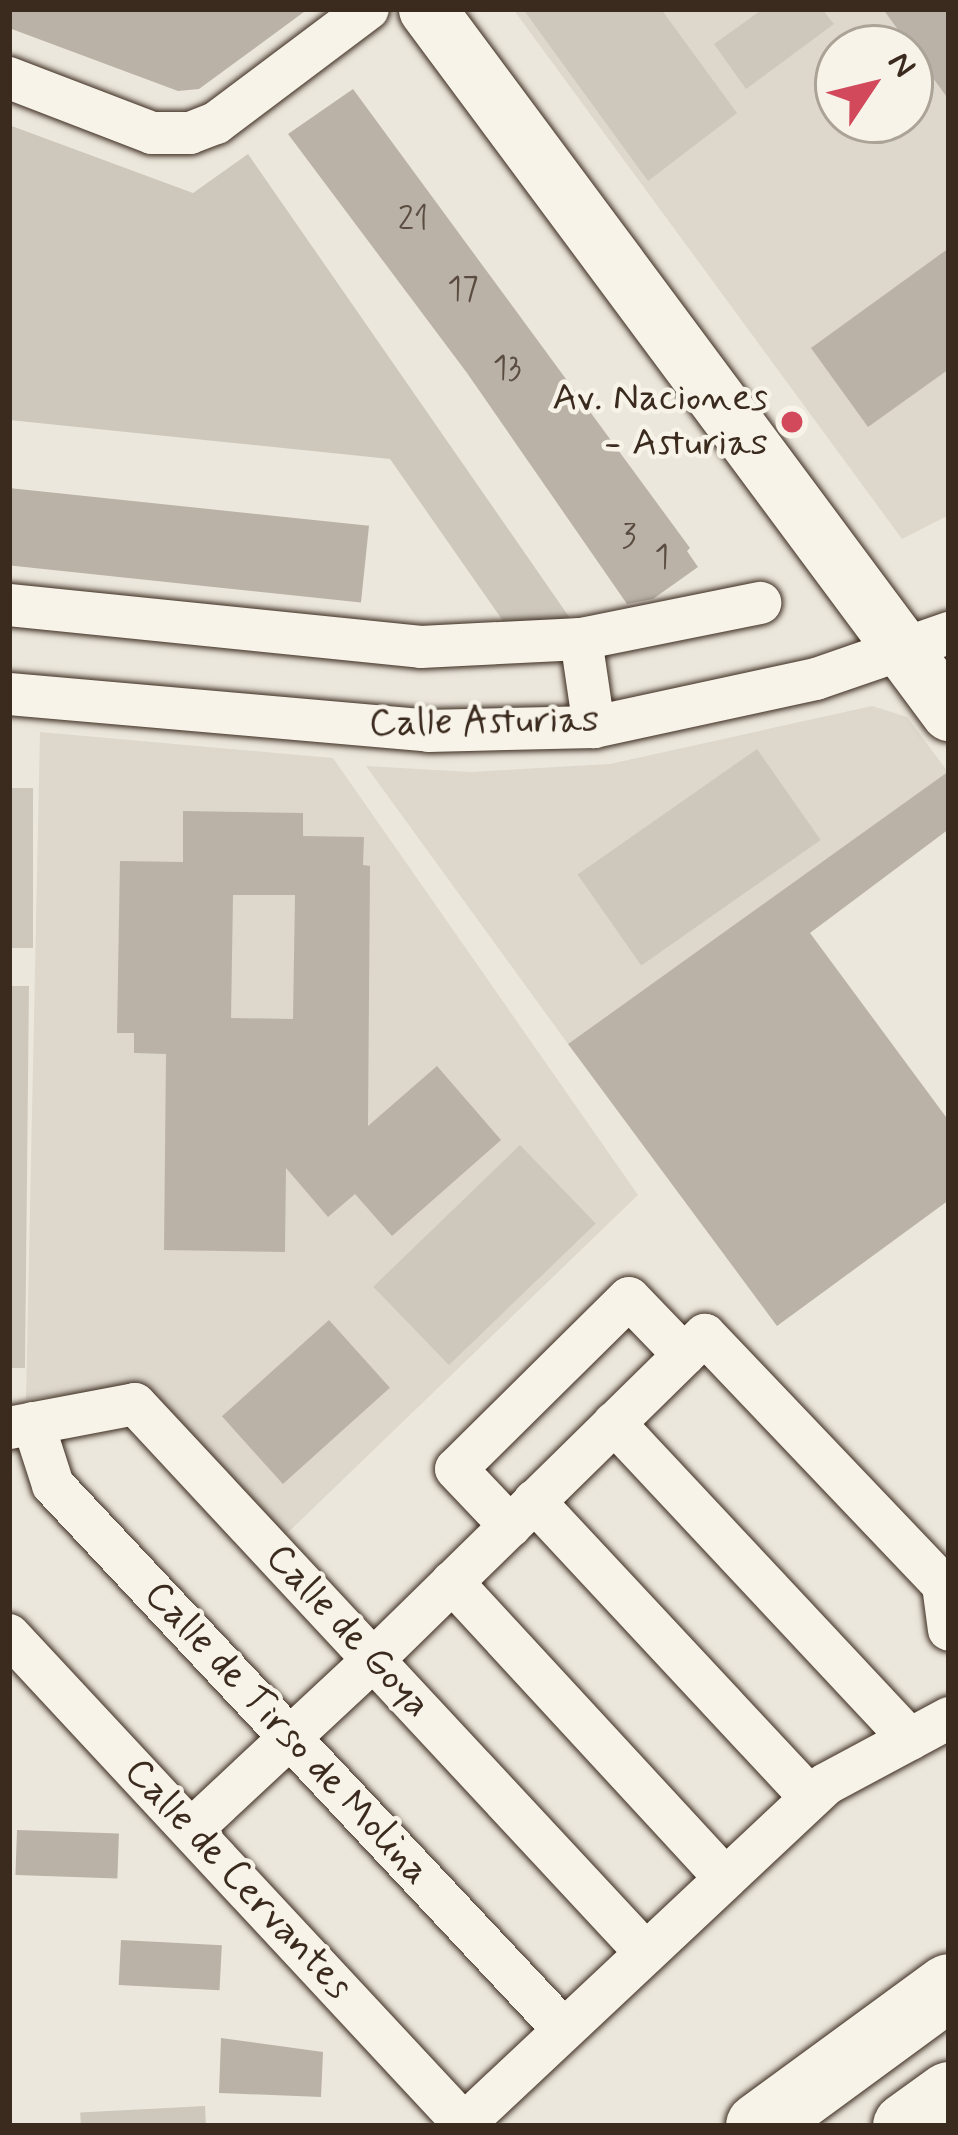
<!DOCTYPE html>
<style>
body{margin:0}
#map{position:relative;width:958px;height:2135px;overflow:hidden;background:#ece7dc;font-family:Mynerve,sans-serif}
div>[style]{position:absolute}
.built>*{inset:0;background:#ddd7cc}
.green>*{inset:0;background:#cec8bc;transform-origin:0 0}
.building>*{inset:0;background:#bab2a7;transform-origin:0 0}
.roads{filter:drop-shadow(0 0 3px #3b2a1e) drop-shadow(0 0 3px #3b2a1e)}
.street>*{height:42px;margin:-21px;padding:0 21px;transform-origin:21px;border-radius:21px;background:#f7f3e8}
.secondary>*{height:57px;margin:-28.5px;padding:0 28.5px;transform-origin:28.5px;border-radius:28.5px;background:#f7f3e8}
.highway>*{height:66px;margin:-33px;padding:0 33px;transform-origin:33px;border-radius:33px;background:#f7f3e8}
.dots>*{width:33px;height:33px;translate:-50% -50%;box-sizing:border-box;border:6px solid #f7f3e8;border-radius:50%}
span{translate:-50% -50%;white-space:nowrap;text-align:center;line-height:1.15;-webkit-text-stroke:9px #f7f3e8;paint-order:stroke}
.number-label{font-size:33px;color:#5b4c40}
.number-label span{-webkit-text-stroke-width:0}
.poi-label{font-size:39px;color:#3b2a1e}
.right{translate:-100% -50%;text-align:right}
.street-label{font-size:39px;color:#3b2a1e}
.frame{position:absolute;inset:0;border:12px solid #3b2a1e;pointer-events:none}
.north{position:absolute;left:814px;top:24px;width:120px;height:120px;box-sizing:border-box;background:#f7f3e8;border:3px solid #aca397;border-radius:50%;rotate:55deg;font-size:33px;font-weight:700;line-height:48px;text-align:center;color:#3b2a1e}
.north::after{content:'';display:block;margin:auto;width:42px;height:54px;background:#d1495b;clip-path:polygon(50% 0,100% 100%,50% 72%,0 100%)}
</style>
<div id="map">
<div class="built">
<i style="clip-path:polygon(evenodd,513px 9px,949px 9px,949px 515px,902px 539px,513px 9px,838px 48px,910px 48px,910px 120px,838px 120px,838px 48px)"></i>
<i style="clip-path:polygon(872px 706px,907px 717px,948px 772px,568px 1044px,366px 766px,470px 772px,610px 764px)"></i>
<i style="clip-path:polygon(40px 732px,333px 758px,638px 1195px,275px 1545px,116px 1390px,26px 1399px)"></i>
</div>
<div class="green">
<i style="clip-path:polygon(523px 9px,661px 9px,737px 113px,648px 181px)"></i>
<i style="clip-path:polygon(763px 9px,822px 9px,834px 24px,746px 89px,714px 44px)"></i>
<i style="clip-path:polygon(9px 125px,193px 193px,248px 154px,574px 624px,524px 651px,390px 459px,9px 420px)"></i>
<i style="left:757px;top:749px;width:111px;height:219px;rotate:55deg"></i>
<i style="left:9px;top:788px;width:24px;height:160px"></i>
<i style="clip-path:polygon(9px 986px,29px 986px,25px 1368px,9px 1368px)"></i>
<i style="left:520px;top:1145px;width:109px;height:204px;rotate:46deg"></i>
<i style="left:205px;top:2106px;width:20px;height:125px;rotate:87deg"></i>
</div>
<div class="building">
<i style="clip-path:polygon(9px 9px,308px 9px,199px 89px,178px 91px,9px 28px)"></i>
<i style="clip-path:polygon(883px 9px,949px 9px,949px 100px)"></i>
<i style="clip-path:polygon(353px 89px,690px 548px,687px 551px,698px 567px,653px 599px,627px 604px,467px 373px,288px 134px)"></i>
<i style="clip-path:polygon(949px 248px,949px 369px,868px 427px,811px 348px)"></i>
<i style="left:9px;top:488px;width:362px;height:77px;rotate:6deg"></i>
<i style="clip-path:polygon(949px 771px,949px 829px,810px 933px,949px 1121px,949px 1200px,777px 1326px,568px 1044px)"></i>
<i style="clip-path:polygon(evenodd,183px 811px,303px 813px,303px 836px,364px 837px,363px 865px,370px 866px,368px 1126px,437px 1066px,501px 1140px,392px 1236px,355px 1194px,328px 1217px,286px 1168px,285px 1252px,164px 1250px,166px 1054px,134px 1053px,134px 1033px,117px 1033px,120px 861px,183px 862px,183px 811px,233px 895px,295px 895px,293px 1019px,231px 1018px,233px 895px)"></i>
<i style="left:329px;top:1320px;width:91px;height:144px;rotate:48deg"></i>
<i style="left:17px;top:1830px;width:102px;height:45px;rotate:2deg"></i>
<i style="left:121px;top:1940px;width:101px;height:45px;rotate:3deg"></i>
<i style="clip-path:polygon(221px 2038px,323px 2052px,321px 2097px,219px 2093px)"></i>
</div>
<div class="roads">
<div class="street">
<i style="left:9px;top:78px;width:153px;rotate:21deg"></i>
<i style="left:152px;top:133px;width:38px"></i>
<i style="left:190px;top:133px;width:28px;rotate:-21deg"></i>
<i style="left:216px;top:123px;width:190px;rotate:-36.9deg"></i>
<i style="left:9px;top:605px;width:414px;rotate:5.8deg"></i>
<i style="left:421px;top:647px;width:160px;rotate:-2.9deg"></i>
<i style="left:581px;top:639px;width:183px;rotate:-11.4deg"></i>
<i style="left:581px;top:639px;width:89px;rotate:81.6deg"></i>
<i style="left:9px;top:694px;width:421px;rotate:5deg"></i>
<i style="left:428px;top:731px;width:166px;rotate:-1.4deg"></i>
<i style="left:594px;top:727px;width:227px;rotate:-12.2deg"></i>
<i style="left:816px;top:679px;width:141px;rotate:-19.1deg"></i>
<i style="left:684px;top:1355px;width:29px;rotate:-44deg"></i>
<i style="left:705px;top:1335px;width:345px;rotate:46.4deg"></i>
<i style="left:943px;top:1585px;width:45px;rotate:82.4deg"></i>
<i style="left:33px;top:1423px;width:65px;rotate:72.1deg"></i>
<i style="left:53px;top:1485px;width:747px;rotate:46.84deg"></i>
<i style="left:614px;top:1423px;width:433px;rotate:46.9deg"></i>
<i style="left:9px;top:1428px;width:128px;rotate:-10.8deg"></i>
<i style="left:135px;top:1404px;width:750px;rotate:47.05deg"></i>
<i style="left:534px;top:1501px;width:406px;rotate:47deg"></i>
<i style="left:452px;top:1582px;width:403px;rotate:47.3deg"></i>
<i style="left:9px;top:1635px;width:668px;rotate:47.06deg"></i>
<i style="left:191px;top:1830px;width:249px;rotate:-43deg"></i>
<i style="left:373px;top:1660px;width:192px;rotate:-44.4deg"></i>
<i style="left:510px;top:1526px;width:244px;rotate:-44.5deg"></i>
<i style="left:684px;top:1355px;width:79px;rotate:-134deg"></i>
<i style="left:629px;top:1298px;width:243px;rotate:135.3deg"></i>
<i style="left:456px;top:1469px;width:79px;rotate:46.5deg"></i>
<i style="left:462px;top:2126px;width:499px;rotate:-43.2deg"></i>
<i style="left:826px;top:1784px;width:140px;rotate:-28.2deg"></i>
</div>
<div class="secondary">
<i style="left:427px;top:9px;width:876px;rotate:53.4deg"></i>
</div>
<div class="highway">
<i style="left:759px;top:2126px;width:235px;rotate:-36.2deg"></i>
<i style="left:906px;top:2126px;width:53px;rotate:-35.8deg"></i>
</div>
</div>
<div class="dots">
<i style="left:792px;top:422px;background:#d1495b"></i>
</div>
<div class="number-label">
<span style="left:413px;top:221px">21</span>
<span style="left:463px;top:291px">17</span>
<span style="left:507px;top:370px">13</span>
<span style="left:629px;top:538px">3</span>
<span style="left:662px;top:559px">1</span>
</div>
<div class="poi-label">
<span class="right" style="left:768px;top:422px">Av. Naciones<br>- Asturias</span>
</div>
<div class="street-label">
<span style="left:484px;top:723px;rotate:-1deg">Calle Asturias</span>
<span style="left:347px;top:1632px;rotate:47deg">Calle de Goya</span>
<span style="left:286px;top:1734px;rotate:47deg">Calle de Tirso de Molina</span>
<span style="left:237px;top:1880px;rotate:47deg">Calle de Cervantes</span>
</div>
<div class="frame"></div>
<div class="north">N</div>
</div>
